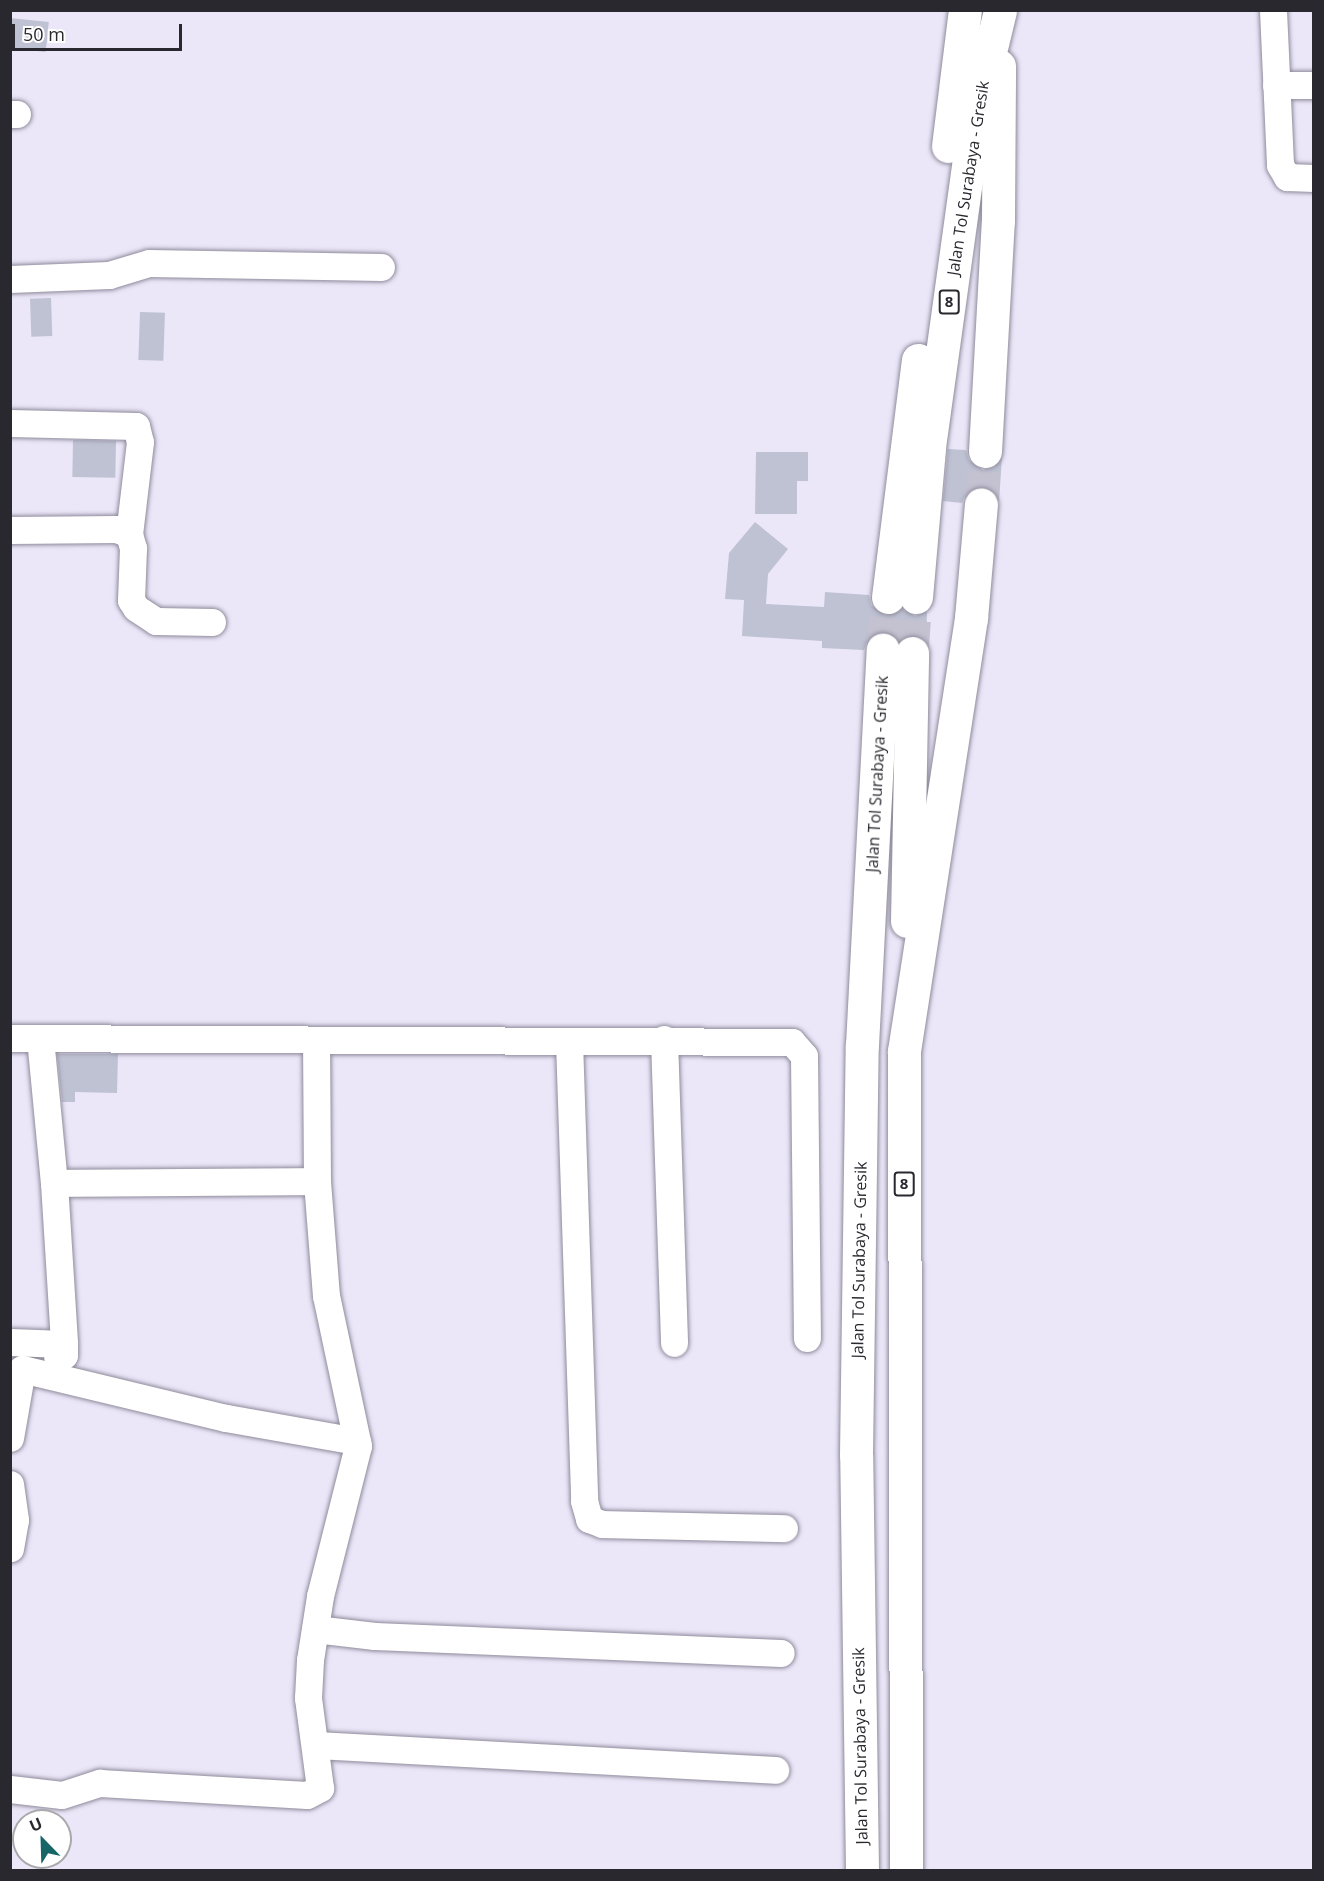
<!DOCTYPE html>
<style>
body{margin:0}
#map{position:relative;width:1324px;height:1881px;overflow:hidden;background:#ebe7f9;font-family:"Open Sans",sans-serif}
div>[style]{position:absolute}
.building>*{inset:0;background:#bec2d3;transform-origin:0 0}
.highway-tunnel>*{height:33px;margin-top:-16.5px;transform-origin:0;background:repeating-linear-gradient(90deg,#c4c1d1 0 33px,transparent 0 49px)}
.roads{filter:drop-shadow(0 0 2px #8f8b9b) drop-shadow(0 0 2px #8f8b9b)}
.minor>*{height:27px;margin:-13.5px;padding:0 13.5px;transform-origin:13.5px;border-radius:13.5px;background:#fff}
.highway>*{height:33px;margin:-16.5px;padding:0 16.5px;transform-origin:16.5px;border-radius:16.5px;background:#fff}
span{translate:-50% -50%;white-space:nowrap;text-align:center;line-height:1.15;-webkit-text-stroke:4.5px #fff;paint-order:stroke}
.shield-label span{padding:2px 4px;background:#fff;border:2px solid;border-radius:4px;-webkit-text-stroke-width:0}
.shield-label{font-size:15px;color:#29282f;font-weight:700}
.street-label{font-size:16px;color:#29282f}
.frame{position:absolute;inset:0;border:12px solid #29282f;pointer-events:none}
.north{position:absolute;left:12px;top:1809px;width:60px;height:60px;box-sizing:border-box;background:#fff;border:2px solid #a9a9ac;border-radius:50%;rotate:337deg;font-size:16px;font-weight:700;line-height:24px;text-align:center;color:#29282f}
.north::after{content:'';display:block;margin:auto;width:21px;height:27px;background:#166567;clip-path:polygon(50% 0,100% 100%,50% 72%,0 100%)}
.scale{position:absolute;left:12px;top:24px;width:170px;height:27px;box-sizing:border-box;border:3px solid #29282f;border-top:0;padding-left:8px;font-size:18px;line-height:21px;white-space:nowrap;color:#29282f;-webkit-text-stroke:4px #fff;paint-order:stroke}
</style>
<div id="map">
<div class="building">
<i style="left:10px;top:18px;width:39px;height:30px;rotate:6deg"></i>
<i style="left:51px;top:298px;width:38px;height:21px;rotate:88deg"></i>
<i style="left:140px;top:312px;width:25px;height:48px;rotate:2deg"></i>
<i style="left:73px;top:440px;width:43px;height:37px;rotate:1deg"></i>
<i style="clip-path:polygon(948px 449px,966px 450px,969px 460px,983px 470px,994px 467px,1002px 457px,999px 502px,992px 489px,982px 485px,966px 493px,962px 503px,943px 501px)"></i>
<i style="clip-path:polygon(756px 452px,808px 452px,808px 481px,797px 481px,797px 514px,755px 514px)"></i>
<i style="clip-path:polygon(755px 522px,788px 549px,768px 574px,766px 604px,824px 607px,825px 592px,869px 595px,871px 605px,885px 615px,902px 609px,915px 616px,927px 611px,926px 641px,913px 634px,899px 640px,883px 631px,868px 639px,864px 650px,822px 648px,822px 641px,742px 636px,744px 600px,725px 599px,729px 553px)"></i>
<i style="clip-path:polygon(57px 1054px,118px 1054px,117px 1093px,75px 1092px,75px 1102px,62px 1102px)"></i>
</div>
<div class="highway-tunnel">
<i style="left:981px;top:504px;width:53px;rotate:-85.7deg"></i>
<i style="left:883px;top:650px;width:53px;rotate:-84.6deg"></i>
<i style="left:912px;top:653px;width:56px;rotate:-85.9deg"></i>
</div>
<div class="roads">
<div class="minor">
<i style="left:1273px;top:10px;width:155px;rotate:87.4deg"></i>
<i style="left:1280px;top:165px;width:14px;rotate:60deg"></i>
<i style="left:1287px;top:177px;width:27px;rotate:2deg"></i>
<i style="left:1276px;top:85px;width:38px"></i>
<i style="left:10px;top:114px;width:7px"></i>
<i style="left:10px;top:279px;width:99px;rotate:-2.3deg"></i>
<i style="left:109px;top:275px;width:42px;rotate:-16.7deg"></i>
<i style="left:149px;top:263px;width:232px;rotate:1deg"></i>
<i style="left:10px;top:423px;width:126px;rotate:1.4deg"></i>
<i style="left:136px;top:426px;width:16px;rotate:76deg"></i>
<i style="left:140px;top:442px;width:93px;rotate:96.8deg"></i>
<i style="left:10px;top:530px;width:106px;rotate:-0.5deg"></i>
<i style="left:116px;top:529px;width:14px;rotate:21deg"></i>
<i style="left:129px;top:534px;width:15px;rotate:74deg"></i>
<i style="left:133px;top:548px;width:52px;rotate:92.2deg"></i>
<i style="left:131px;top:600px;width:9px;rotate:58deg"></i>
<i style="left:136px;top:608px;width:24px;rotate:33deg"></i>
<i style="left:156px;top:621px;width:56px;rotate:1deg"></i>
<i style="left:10px;top:1038px;width:782px;rotate:0.29deg"></i>
<i style="left:792px;top:1042px;width:18px;rotate:49deg"></i>
<i style="left:804px;top:1056px;width:282px;rotate:89.4deg"></i>
<i style="left:40px;top:1038px;width:146px;rotate:84.5deg"></i>
<i style="left:54px;top:1183px;width:161px;rotate:86.4deg"></i>
<i style="left:664px;top:1039px;width:304px;rotate:88.1deg"></i>
<i style="left:569px;top:1041px;width:460px;rotate:88.1deg"></i>
<i style="left:584px;top:1501px;width:19px;rotate:74deg"></i>
<i style="left:589px;top:1519px;width:14px;rotate:21deg"></i>
<i style="left:602px;top:1524px;width:182px;rotate:1.3deg"></i>
<i style="left:54px;top:1183px;width:263px;rotate:-0.4deg"></i>
<i style="left:10px;top:1342px;width:54px;rotate:2.1deg"></i>
<i style="left:64px;top:1344px;width:11px;rotate:90deg"></i>
<i style="left:64px;top:1355px;width:7px;rotate:164deg"></i>
<i style="left:22px;top:1369px;width:210px;rotate:13.5deg"></i>
<i style="left:226px;top:1418px;width:133px;rotate:10deg"></i>
<i style="left:10px;top:1438px;width:70px;rotate:-80.1deg"></i>
<i style="left:10px;top:1484px;width:36px;rotate:82deg"></i>
<i style="left:15px;top:1520px;width:29px;rotate:100deg"></i>
<i style="left:315px;top:1629px;width:60px;rotate:6.7deg"></i>
<i style="left:375px;top:1636px;width:406px;rotate:2.4deg"></i>
<i style="left:316px;top:1745px;width:460px;rotate:3.1deg"></i>
<i style="left:10px;top:1789px;width:52px;rotate:6.6deg"></i>
<i style="left:62px;top:1795px;width:40px;rotate:-18deg"></i>
<i style="left:100px;top:1783px;width:207px;rotate:3.3deg"></i>
<i style="left:307px;top:1795px;width:15px;rotate:-28deg"></i>
<i style="left:320px;top:1788px;width:91px;rotate:-97.6deg"></i>
<i style="left:308px;top:1698px;width:38px;rotate:-87deg"></i>
<i style="left:310px;top:1660px;width:65px;rotate:-81.1deg"></i>
<i style="left:320px;top:1596px;width:155px;rotate:-75.8deg"></i>
<i style="left:358px;top:1446px;width:153px;rotate:-102deg"></i>
<i style="left:326px;top:1296px;width:115px;rotate:-94.5deg"></i>
<i style="left:317px;top:1181px;width:140px;rotate:-90.4deg"></i>
</div>
<div class="highway">
<i style="left:948px;top:146px;width:137px;rotate:-82.9deg"></i>
<i style="left:985px;top:451px;width:230px;rotate:-86.8deg"></i>
<i style="left:998px;top:221px;width:155px;rotate:-89.6deg"></i>
<i style="left:888px;top:597px;width:239px;rotate:-82.8deg"></i>
<i style="left:916px;top:597px;width:151px;rotate:-85deg"></i>
<i style="left:929px;top:447px;width:336px;rotate:-82.1deg"></i>
<i style="left:975px;top:114px;width:106px;rotate:-76.4deg"></i>
<i style="left:907px;top:921px;width:268px;rotate:-88.9deg"></i>
<i style="left:862px;top:1870px;width:415px;rotate:-90.8deg"></i>
<i style="left:856px;top:1455px;width:410px;rotate:-89.2deg"></i>
<i style="left:862px;top:1045px;width:396px;rotate:-87deg"></i>
<i style="left:906px;top:1870px;width:819px;rotate:-90.14deg"></i>
<i style="left:904px;top:1051px;width:438px;rotate:-81.2deg"></i>
<i style="left:971px;top:618px;width:114px;rotate:-85deg"></i>
</div>
</div>
<div class="shield-label">
<span style="left:949px;top:302px">8</span>
<span style="left:904px;top:1184px">8</span>
</div>
<div class="street-label">
<span style="left:968px;top:178px;rotate:-81deg">Jalan Tol Surabaya - Gresik</span>
<span style="left:877px;top:774px;rotate:-87deg">Jalan Tol Surabaya - Gresik</span>
<span style="left:859px;top:1260px;rotate:-89deg">Jalan Tol Surabaya - Gresik</span>
<span style="left:860px;top:1746px;rotate:-91deg">Jalan Tol Surabaya - Gresik</span>
</div>
<div class="frame"></div>
<div class="north">U</div>
<div class="scale">50 m</div>
</div>
